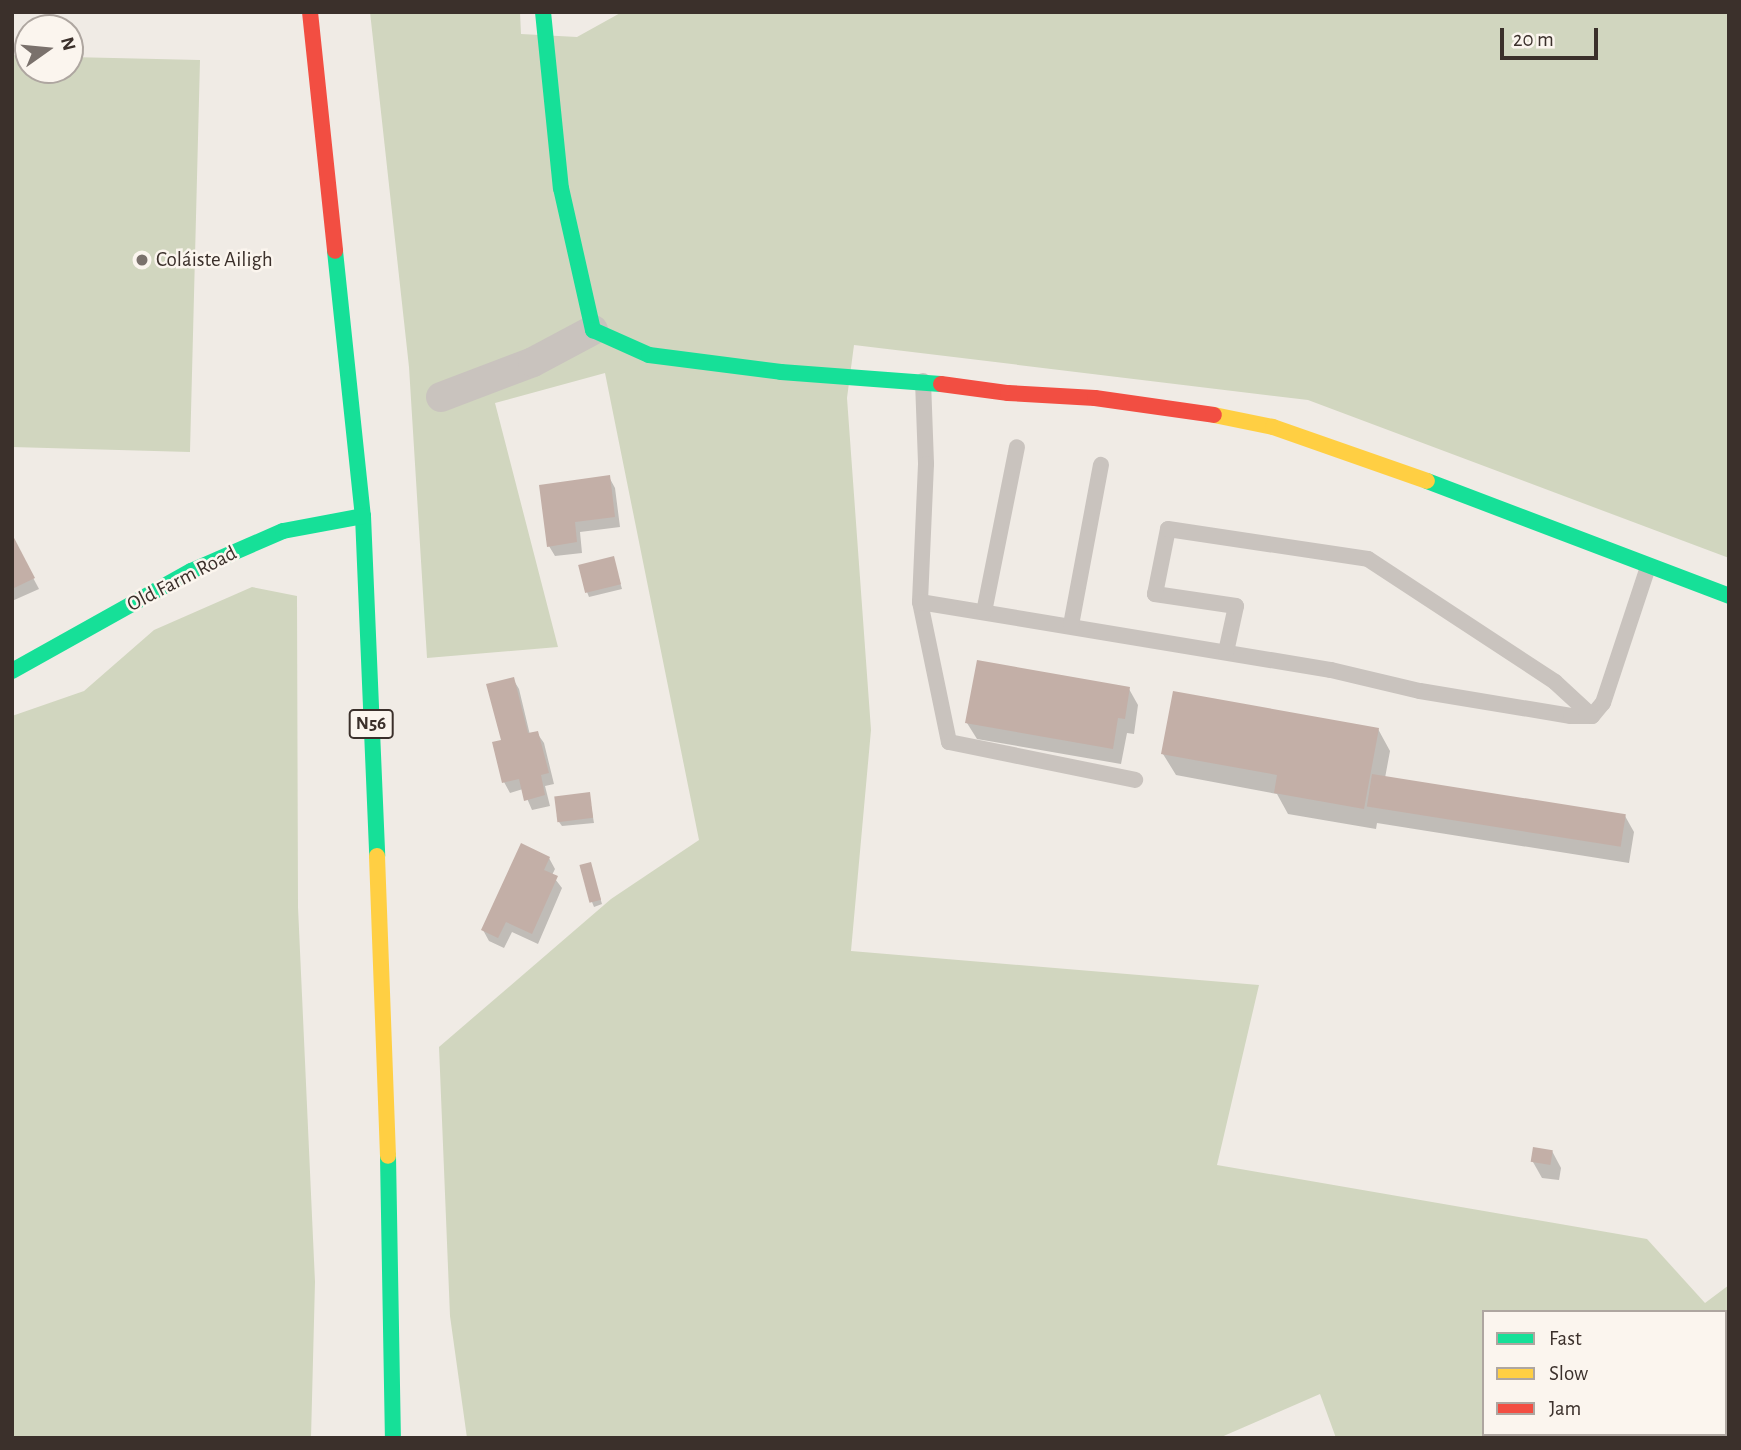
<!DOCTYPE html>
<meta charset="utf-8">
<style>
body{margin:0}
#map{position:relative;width:1741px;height:1450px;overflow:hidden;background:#f0ebe5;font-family:"Alegreya Sans",sans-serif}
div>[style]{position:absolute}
.green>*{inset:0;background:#d1d6bf}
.shadow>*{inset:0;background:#0003}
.building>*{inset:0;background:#c3afa7;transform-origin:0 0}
.lane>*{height:16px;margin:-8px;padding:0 8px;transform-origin:8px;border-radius:8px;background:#c9c3be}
.street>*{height:30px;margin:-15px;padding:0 15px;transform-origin:15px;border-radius:15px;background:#c9c3be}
.fast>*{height:16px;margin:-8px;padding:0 8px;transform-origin:8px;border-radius:8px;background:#16e098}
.slow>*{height:16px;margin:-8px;padding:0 8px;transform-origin:8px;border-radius:8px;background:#ffcf43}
.jam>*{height:16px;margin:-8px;padding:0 8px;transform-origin:8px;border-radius:8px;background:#f24e42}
.dots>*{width:19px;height:19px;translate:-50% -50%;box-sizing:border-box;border:4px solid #fbf5ee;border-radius:50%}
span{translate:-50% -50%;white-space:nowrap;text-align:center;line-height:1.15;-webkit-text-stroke:5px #fbf5ee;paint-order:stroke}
.shield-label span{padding:2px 5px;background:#fbf5ee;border:2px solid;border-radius:5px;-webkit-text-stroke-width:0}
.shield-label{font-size:19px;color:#3b302b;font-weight:700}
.poi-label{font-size:21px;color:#3b302b}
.left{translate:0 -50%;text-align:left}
.street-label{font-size:21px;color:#3b302b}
.frame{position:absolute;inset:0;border:14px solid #3b302b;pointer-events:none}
.legend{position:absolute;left:1482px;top:1310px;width:245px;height:126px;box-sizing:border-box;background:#fbf5ee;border:2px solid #aea6a0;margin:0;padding:9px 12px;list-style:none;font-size:21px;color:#3b302b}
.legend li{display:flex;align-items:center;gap:14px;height:35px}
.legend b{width:35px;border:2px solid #aea6a0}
.north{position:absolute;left:14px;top:14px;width:70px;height:70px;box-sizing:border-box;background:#fbf5ee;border:2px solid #aea6a0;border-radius:50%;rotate:75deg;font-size:19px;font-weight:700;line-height:28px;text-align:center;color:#3b302b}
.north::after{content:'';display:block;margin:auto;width:24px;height:32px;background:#7a716c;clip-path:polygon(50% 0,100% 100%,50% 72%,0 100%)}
.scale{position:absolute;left:1500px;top:28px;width:98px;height:32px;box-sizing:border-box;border:4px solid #3b302b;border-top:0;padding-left:9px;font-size:21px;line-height:24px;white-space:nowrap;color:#3b302b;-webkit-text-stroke:5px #fbf5ee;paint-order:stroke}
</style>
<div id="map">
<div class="green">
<i style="clip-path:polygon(evenodd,370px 12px,520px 12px,521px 34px,577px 37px,622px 12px,1729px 12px,1729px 558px,1308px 400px,854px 345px,847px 398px,871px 730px,851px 951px,1259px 985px,1217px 1165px,1647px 1239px,1705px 1303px,1729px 1285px,1729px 1438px,1336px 1438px,1320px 1394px,1219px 1438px,467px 1438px,450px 1316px,439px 1047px,611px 899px,699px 840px,605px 373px,495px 403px,558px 647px,427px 658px,409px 367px,370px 12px,1484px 1312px,1725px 1312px,1725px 1434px,1484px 1434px,1484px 1312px)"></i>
<i style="clip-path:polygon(12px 55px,28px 56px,28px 70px,70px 70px,70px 57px,200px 60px,190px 452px,12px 447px)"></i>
<i style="clip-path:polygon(252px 587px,297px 596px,298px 907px,315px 1282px,311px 1438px,12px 1438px,12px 716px,84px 691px,154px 630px)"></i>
</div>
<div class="shadow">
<i style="clip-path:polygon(609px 477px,615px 488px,620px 527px,580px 532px,582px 553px,555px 556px,549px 546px)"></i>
<i style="clip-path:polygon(12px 538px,39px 589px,12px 601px)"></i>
<i style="clip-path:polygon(613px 558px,622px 589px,589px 597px,587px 592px)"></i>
<i style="clip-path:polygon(513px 679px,519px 689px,530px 735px,537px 733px,544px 743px,554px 784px,545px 786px,550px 806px,532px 810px,523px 789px,510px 793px,504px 782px,503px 741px)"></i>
<i style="clip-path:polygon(1129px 689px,1138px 705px,1134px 734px,1127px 733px,1121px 764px,977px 739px,967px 723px)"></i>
<i style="clip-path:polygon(1378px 729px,1390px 751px,1385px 778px,1625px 816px,1634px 832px,1629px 863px,1377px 823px,1376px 829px,1288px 814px,1277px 794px,1176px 775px,1163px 754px)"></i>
<i style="clip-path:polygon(589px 794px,594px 823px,562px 826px,559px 822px)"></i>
<i style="clip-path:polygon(549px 858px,555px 869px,552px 875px,562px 888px,538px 944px,512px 932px,504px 948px,489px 941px,483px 930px)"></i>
<i style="clip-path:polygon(590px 864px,602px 904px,594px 907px,592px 902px)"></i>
<i style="clip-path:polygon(1552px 1151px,1561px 1168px,1559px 1180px,1542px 1178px,1533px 1162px)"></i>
</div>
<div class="building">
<i style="clip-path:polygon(610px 475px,615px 517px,575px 522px,577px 542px,547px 547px,539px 485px)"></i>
<i style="clip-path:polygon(12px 534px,35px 578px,12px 589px)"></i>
<i style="left:614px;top:556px;width:29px;height:37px;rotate:76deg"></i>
<i style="clip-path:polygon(977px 660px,1130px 687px,1125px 719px,1118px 718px,1113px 749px,965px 723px)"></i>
<i style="clip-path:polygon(514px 677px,528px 733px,538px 731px,549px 773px,541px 775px,545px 795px,524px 801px,519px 779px,502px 783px,492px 742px,501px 740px,486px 684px)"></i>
<i style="clip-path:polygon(1173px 691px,1379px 728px,1364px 809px,1274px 793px,1277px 775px,1161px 754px)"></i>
<i style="left:1372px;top:774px;width:257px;height:33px;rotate:9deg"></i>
<i style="left:590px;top:792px;width:26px;height:36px;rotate:83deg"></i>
<i style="clip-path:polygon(521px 843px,550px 857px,544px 870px,558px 876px,532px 934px,506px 922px,498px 938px,481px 930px)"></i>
<i style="left:591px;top:862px;width:39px;height:12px;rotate:75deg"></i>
<i style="left:1533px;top:1147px;width:20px;height:15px;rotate:9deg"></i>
</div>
<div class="lane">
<i style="left:923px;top:381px;width:83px;rotate:87.9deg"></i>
<i style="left:926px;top:464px;width:138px;rotate:92.5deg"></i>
<i style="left:920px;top:602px;width:143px;rotate:78.3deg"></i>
<i style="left:949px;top:742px;width:190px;rotate:11.5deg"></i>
<i style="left:920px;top:602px;width:417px;rotate:9.4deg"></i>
<i style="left:1331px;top:670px;width:91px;rotate:13.3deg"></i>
<i style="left:1420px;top:691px;width:153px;rotate:9.4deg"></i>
<i style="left:1571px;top:716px;width:21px"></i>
<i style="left:1592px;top:716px;width:17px;rotate:-50deg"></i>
<i style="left:1603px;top:703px;width:143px;rotate:-71.7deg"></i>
<i style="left:984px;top:612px;width:168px;rotate:-78.7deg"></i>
<i style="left:1071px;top:625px;width:163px;rotate:-79.4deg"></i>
<i style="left:1226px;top:652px;width:47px;rotate:-77.7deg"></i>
<i style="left:1236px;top:606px;width:82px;rotate:-171.6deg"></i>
<i style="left:1155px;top:594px;width:66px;rotate:-78.7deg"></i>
<i style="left:1168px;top:529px;width:202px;rotate:8.5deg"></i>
<i style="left:1368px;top:559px;width:224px;rotate:33.3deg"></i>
<i style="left:1555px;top:682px;width:50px;rotate:42.6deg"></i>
</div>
<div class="street">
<i style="left:441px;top:397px;width:98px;rotate:-20.8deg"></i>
<i style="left:533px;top:362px;width:68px;rotate:-28.1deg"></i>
</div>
<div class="fast">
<i style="left:543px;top:12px;width:177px;rotate:84.2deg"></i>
<i style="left:561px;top:188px;width:146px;rotate:77.3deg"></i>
<i style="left:593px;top:330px;width:61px;rotate:24.1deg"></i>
<i style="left:649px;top:355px;width:133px;rotate:7.3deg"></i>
<i style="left:781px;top:372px;width:160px;rotate:4.3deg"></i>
<i style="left:335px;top:251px;width:266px;rotate:84deg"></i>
<i style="left:363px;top:516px;width:340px;rotate:87.6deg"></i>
<i style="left:1427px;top:481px;width:323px;rotate:20.8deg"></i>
<i style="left:12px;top:671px;width:205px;rotate:-29.2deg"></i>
<i style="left:191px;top:571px;width:100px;rotate:-23.5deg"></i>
<i style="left:283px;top:531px;width:81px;rotate:-10.6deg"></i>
<i style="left:388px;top:1156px;width:282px;rotate:89deg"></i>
</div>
<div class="slow">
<i style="left:1214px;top:415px;width:60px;rotate:11.5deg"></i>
<i style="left:1273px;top:427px;width:163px;rotate:19.3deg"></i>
<i style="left:377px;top:856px;width:300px;rotate:87.9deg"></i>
</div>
<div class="jam">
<i style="left:310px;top:12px;width:240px;rotate:84deg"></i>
<i style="left:941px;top:384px;width:68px;rotate:7.7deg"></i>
<i style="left:1008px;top:393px;width:87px;rotate:3.3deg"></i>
<i style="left:1095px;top:398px;width:120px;rotate:8.1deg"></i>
</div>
<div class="dots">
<i style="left:142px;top:260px;background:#7a716c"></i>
</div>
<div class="shield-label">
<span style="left:371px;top:724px">N56</span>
</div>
<div class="poi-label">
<span class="left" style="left:156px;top:260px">Coláiste Ailigh</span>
</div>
<div class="street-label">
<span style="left:182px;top:579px;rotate:-27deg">Old Farm Road</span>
</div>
<div class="frame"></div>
<ul class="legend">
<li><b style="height:9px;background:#16e098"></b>Fast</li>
<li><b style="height:9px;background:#ffcf43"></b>Slow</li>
<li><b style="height:9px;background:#f24e42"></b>Jam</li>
</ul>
<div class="north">N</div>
<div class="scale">20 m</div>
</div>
